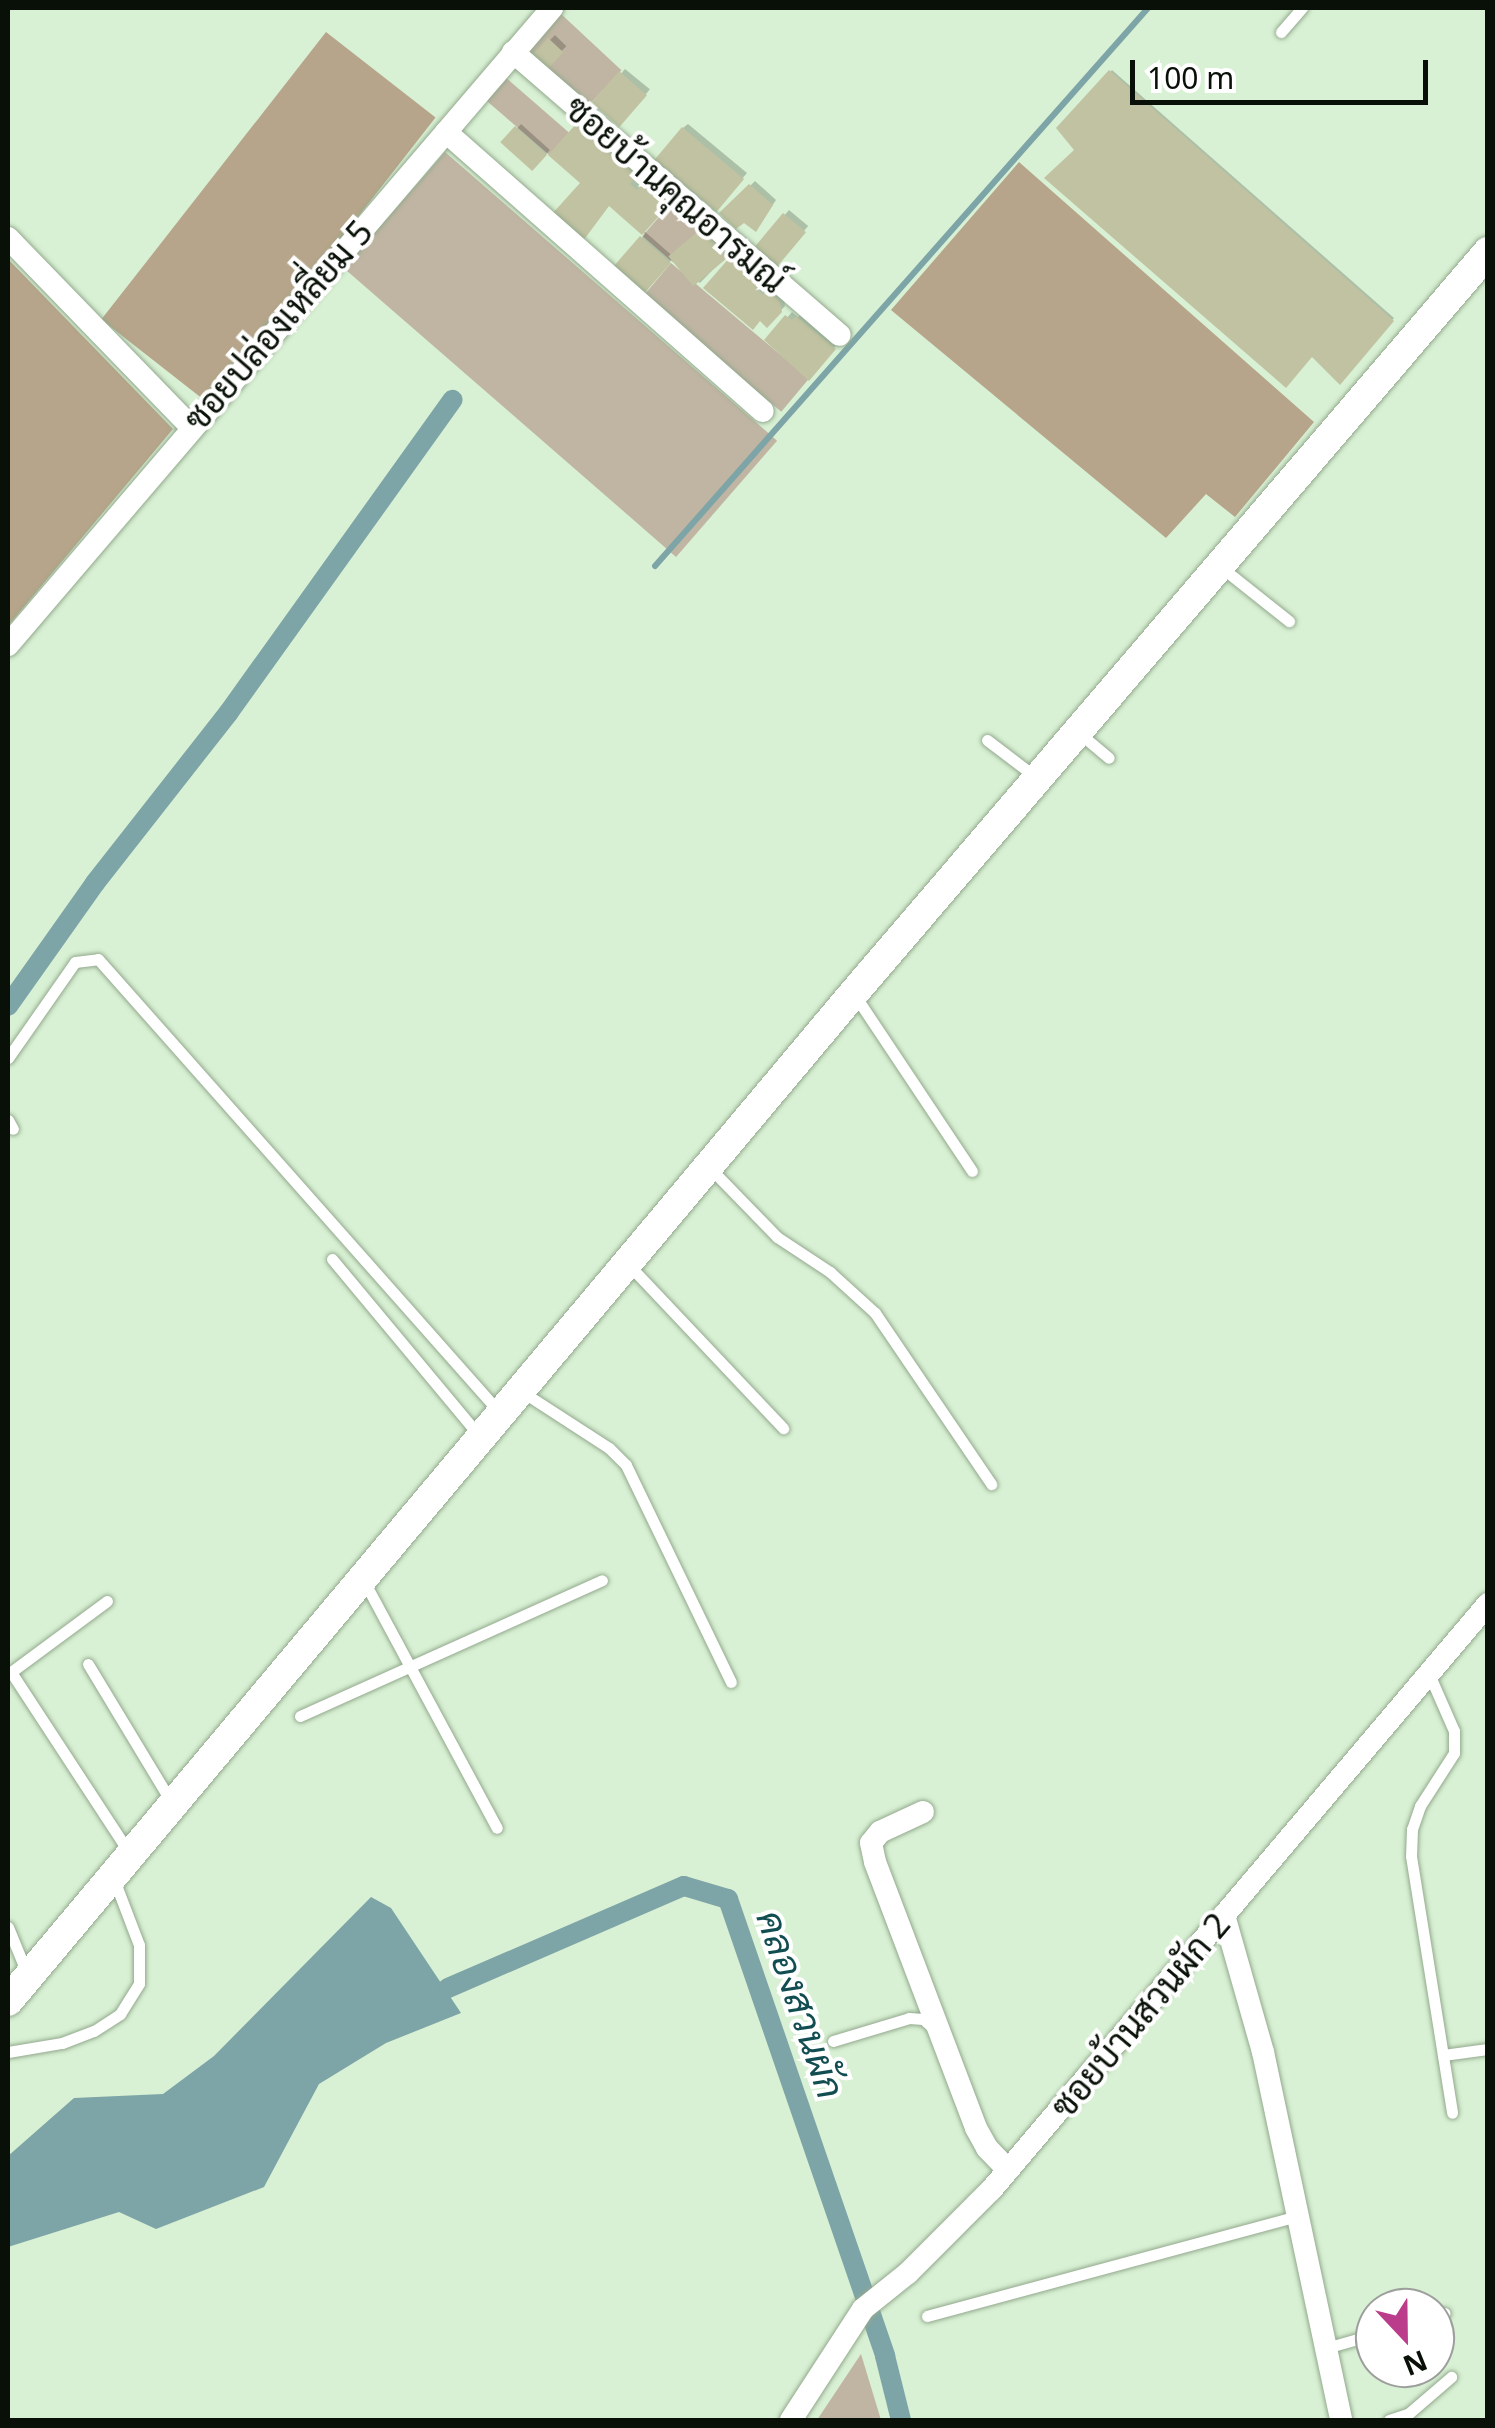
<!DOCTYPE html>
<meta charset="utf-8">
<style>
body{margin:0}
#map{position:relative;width:1495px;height:2428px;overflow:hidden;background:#d8f0d3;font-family:"Noto Sans",Sarabun,sans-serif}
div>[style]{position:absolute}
.green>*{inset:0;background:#c0b5a3;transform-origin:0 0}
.forest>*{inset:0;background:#b6a58a;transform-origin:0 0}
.water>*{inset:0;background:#7da4a7}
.shadow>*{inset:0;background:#0003;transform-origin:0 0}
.stream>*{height:6px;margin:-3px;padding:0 3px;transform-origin:3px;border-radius:3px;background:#7da4a7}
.canal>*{height:20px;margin:-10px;padding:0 10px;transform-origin:10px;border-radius:10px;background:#7da4a7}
.building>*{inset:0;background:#c1c2a1;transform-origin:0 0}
.roads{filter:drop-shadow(0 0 2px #93a98e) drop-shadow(0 0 2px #93a98e)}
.service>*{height:11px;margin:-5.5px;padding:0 5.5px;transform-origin:5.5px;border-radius:5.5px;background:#fff}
.minor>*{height:22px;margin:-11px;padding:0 11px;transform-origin:11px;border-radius:11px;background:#fff}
.tertiary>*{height:30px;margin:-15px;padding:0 15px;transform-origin:15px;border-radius:15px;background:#fff}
span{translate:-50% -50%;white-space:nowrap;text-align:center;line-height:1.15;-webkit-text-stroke:8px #fff;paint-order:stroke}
.street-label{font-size:35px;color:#081007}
.water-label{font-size:38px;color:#124d51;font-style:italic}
.frame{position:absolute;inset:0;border:10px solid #081007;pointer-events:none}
.north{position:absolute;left:1355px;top:2288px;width:100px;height:100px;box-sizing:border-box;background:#fff;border:2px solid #9c9f9c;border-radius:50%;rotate:158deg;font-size:28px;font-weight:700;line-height:40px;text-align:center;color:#081007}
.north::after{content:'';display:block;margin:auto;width:35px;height:45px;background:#ba3c8a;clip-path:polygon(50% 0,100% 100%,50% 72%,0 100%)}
.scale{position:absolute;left:1130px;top:60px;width:298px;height:45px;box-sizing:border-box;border:5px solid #081007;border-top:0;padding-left:12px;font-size:30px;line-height:35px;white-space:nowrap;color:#081007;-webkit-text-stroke:8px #fff;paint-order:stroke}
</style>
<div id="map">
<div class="green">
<i style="left:560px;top:13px;width:84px;height:54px;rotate:43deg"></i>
<i style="left:504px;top:76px;width:86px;height:30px;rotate:41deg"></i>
<i style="left:445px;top:152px;width:440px;height:154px;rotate:41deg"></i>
<i style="left:672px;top:202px;width:40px;height:45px;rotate:41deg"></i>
<i style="left:671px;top:263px;width:180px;height:43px;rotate:40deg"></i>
<i style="clip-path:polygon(861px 2354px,881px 2420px,817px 2420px)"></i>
</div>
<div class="forest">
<i style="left:326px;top:32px;width:139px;height:365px;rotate:38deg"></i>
<i style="clip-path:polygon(1019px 162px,1314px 422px,1235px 517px,1206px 494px,1166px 538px,891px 310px)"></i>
<i style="clip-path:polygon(8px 259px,173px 429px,8px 626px)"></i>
</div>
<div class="water">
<i style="clip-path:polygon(371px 1897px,391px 1908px,461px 2013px,386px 2043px,319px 2084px,264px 2187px,156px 2229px,119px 2212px,8px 2247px,8px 2156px,74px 2098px,163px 2094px,214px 2056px)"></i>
</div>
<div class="shadow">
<i style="left:555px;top:35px;width:16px;height:29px;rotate:45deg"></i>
<i style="left:625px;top:69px;width:32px;height:45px;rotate:39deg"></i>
<i style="clip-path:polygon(1112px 70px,1394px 318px,1340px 381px,1077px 150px,1059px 128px)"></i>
<i style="clip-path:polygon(584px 120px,639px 170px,632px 178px,643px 188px,650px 180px,671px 199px,643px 230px,676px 259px,708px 225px,730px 252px,700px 283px,673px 258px,644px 291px,616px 268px,645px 234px,552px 155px)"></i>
<i style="left:521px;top:124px;width:39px;height:25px;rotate:42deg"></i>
<i style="clip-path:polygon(688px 124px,747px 173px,717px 208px,683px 128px)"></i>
<i style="clip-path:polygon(755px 181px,776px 200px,760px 224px,723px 213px)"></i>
<i style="left:789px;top:210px;width:25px;height:48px;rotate:40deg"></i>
<i style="clip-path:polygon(738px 254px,763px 277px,758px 282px,768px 292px,773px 287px,783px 295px,785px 306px,767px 325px,707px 287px)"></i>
<i style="clip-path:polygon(792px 312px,798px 317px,802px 313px,838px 343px,809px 378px,768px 340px)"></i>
</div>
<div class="stream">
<i style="left:655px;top:566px;width:745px;rotate:-48.54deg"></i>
</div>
<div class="canal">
<i style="left:8px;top:1006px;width:151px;rotate:-54.7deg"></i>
<i style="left:95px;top:883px;width:217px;rotate:-51.9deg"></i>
<i style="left:229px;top:712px;width:384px;rotate:-54.4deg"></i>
<i style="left:448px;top:1988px;width:257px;rotate:-23.4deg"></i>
<i style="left:684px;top:1886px;width:46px;rotate:16.5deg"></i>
<i style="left:728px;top:1899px;width:483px;rotate:71deg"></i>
<i style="left:885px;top:2356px;width:66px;rotate:76deg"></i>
</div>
<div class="building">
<i style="left:548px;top:38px;width:21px;height:24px;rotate:43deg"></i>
<i style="clip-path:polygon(1109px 70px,1394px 321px,1340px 385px,1312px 357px,1286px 388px,1044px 178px,1074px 150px,1056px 128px)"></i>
<i style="left:619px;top:71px;width:37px;height:42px;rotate:41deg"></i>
<i style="clip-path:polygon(577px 123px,637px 175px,630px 184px,637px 190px,644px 183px,669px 205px,642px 235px,609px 206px,583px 241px,552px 214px,580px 183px,548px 155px)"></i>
<i style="left:515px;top:126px;width:43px;height:22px;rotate:42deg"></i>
<i style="left:682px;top:127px;width:81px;height:43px;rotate:40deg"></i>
<i style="clip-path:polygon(749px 184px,773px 205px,756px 232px,744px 223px,736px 229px,719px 213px)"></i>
<i style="left:783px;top:213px;width:30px;height:44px;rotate:40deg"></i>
<i style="left:702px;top:228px;width:39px;height:44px;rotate:50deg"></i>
<i style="left:640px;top:236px;width:41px;height:43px;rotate:41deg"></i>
<i style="clip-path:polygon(731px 256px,761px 283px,755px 288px,763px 295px,767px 290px,779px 300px,782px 312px,767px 328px,760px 321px,753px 330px,703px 288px)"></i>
<i style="clip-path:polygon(785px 315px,792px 320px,796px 316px,836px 349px,809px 381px,764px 340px)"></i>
</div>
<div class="roads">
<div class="service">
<i style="left:1281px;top:32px;width:32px;rotate:-49deg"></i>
<i style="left:1221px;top:567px;width:87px;rotate:38.5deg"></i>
<i style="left:1078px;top:732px;width:40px;rotate:40deg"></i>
<i style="left:987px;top:740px;width:63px;rotate:37.2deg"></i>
<i style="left:856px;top:997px;width:209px;rotate:56.3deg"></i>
<i style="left:8px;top:1058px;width:117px;rotate:-55.1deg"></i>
<i style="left:75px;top:962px;width:23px;rotate:-7deg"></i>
<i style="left:98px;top:959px;width:605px;rotate:48.48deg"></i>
<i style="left:8px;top:1120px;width:10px;rotate:61deg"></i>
<i style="left:709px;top:1167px;width:98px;rotate:45.8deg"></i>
<i style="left:777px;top:1237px;width:64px;rotate:33.4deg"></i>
<i style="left:830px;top:1272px;width:61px;rotate:42.3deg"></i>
<i style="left:875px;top:1313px;width:207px;rotate:55.8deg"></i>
<i style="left:332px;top:1259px;width:228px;rotate:50.2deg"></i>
<i style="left:628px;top:1264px;width:226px;rotate:46.6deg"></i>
<i style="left:521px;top:1391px;width:105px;rotate:32.9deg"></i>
<i style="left:609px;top:1448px;width:24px;rotate:45deg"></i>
<i style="left:626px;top:1465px;width:241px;rotate:64.2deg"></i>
<i style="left:365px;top:1583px;width:278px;rotate:61.7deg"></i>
<i style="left:107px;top:1601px;width:119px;rotate:143.5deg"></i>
<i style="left:11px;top:1672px;width:215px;rotate:56.8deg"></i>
<i style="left:88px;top:1664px;width:162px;rotate:58.9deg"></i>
<i style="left:1429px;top:1674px;width:62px;rotate:66.3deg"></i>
<i style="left:1454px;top:1731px;width:22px;rotate:90deg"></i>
<i style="left:1454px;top:1753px;width:63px;rotate:122.7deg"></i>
<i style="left:1420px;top:1806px;width:24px;rotate:109deg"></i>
<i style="left:1412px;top:1829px;width:27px;rotate:92deg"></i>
<i style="left:1411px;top:1856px;width:260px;rotate:80.9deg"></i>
<i style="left:300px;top:1716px;width:331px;rotate:-24.2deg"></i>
<i style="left:8px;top:1927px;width:48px;rotate:67.8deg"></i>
<i style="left:833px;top:2041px;width:79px;rotate:-16.8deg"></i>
<i style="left:909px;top:2018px;width:14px;rotate:4deg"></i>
<i style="left:923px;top:2019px;width:13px;rotate:42deg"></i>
<i style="left:8px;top:2052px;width:55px;rotate:-9.5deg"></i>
<i style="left:62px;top:2043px;width:34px;rotate:-21deg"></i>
<i style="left:94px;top:2031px;width:31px;rotate:-33deg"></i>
<i style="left:120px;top:2014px;width:36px;rotate:-58deg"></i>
<i style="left:139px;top:1983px;width:38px;rotate:-90deg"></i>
<i style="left:139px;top:1945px;width:67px;rotate:-110.9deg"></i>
<i style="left:1443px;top:2055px;width:45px;rotate:-7.6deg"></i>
<i style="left:927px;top:2316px;width:384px;rotate:-15.1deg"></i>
<i style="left:1435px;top:2316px;width:10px;rotate:-17deg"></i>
<i style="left:1326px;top:2348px;width:51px;rotate:-15.9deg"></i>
<i style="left:1389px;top:2420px;width:20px;rotate:-18deg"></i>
<i style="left:1408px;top:2414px;width:57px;rotate:-40.7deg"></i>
</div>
<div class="minor">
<i style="left:513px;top:52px;width:432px;rotate:40.9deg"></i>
<i style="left:446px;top:132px;width:422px;rotate:41.4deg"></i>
<i style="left:8px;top:238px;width:262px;rotate:45.9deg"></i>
<i style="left:8px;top:645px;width:838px;rotate:-49.5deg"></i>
<i style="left:923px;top:1812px;width:47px;rotate:155.1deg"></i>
<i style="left:880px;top:1832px;width:14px;rotate:129deg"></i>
<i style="left:871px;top:1843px;width:19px;rotate:78deg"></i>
<i style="left:875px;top:1862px;width:285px;rotate:69.2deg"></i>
<i style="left:976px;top:2128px;width:23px;rotate:61deg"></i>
<i style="left:987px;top:2148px;width:30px;rotate:46deg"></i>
<i style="left:1224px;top:1915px;width:142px;rotate:74.1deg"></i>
<i style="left:1263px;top:2052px;width:376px;rotate:78deg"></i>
<i style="left:791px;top:2420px;width:132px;rotate:-57deg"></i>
<i style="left:863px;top:2309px;width:58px;rotate:-38.7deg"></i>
<i style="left:908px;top:2273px;width:119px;rotate:-45deg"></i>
<i style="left:992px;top:2189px;width:767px;rotate:-49.71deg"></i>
</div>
<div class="tertiary">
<i style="left:8px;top:2001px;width:1315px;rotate:-50deg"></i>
<i style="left:853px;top:994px;width:977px;rotate:-49.44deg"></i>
</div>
</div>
<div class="street-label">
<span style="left:676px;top:194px;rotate:41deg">ซอยบ้านคุณอารมณ์</span>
<span style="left:278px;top:325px;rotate:-49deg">ซอยปล่องเหลี่ยม 5</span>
<span style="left:1140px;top:2015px;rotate:-50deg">ซอยบ้านสวนผัก 2</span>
</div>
<div class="water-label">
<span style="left:801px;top:2004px;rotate:71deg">คลองสวนผัก</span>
</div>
<div class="frame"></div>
<div class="north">N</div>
<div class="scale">100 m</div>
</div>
